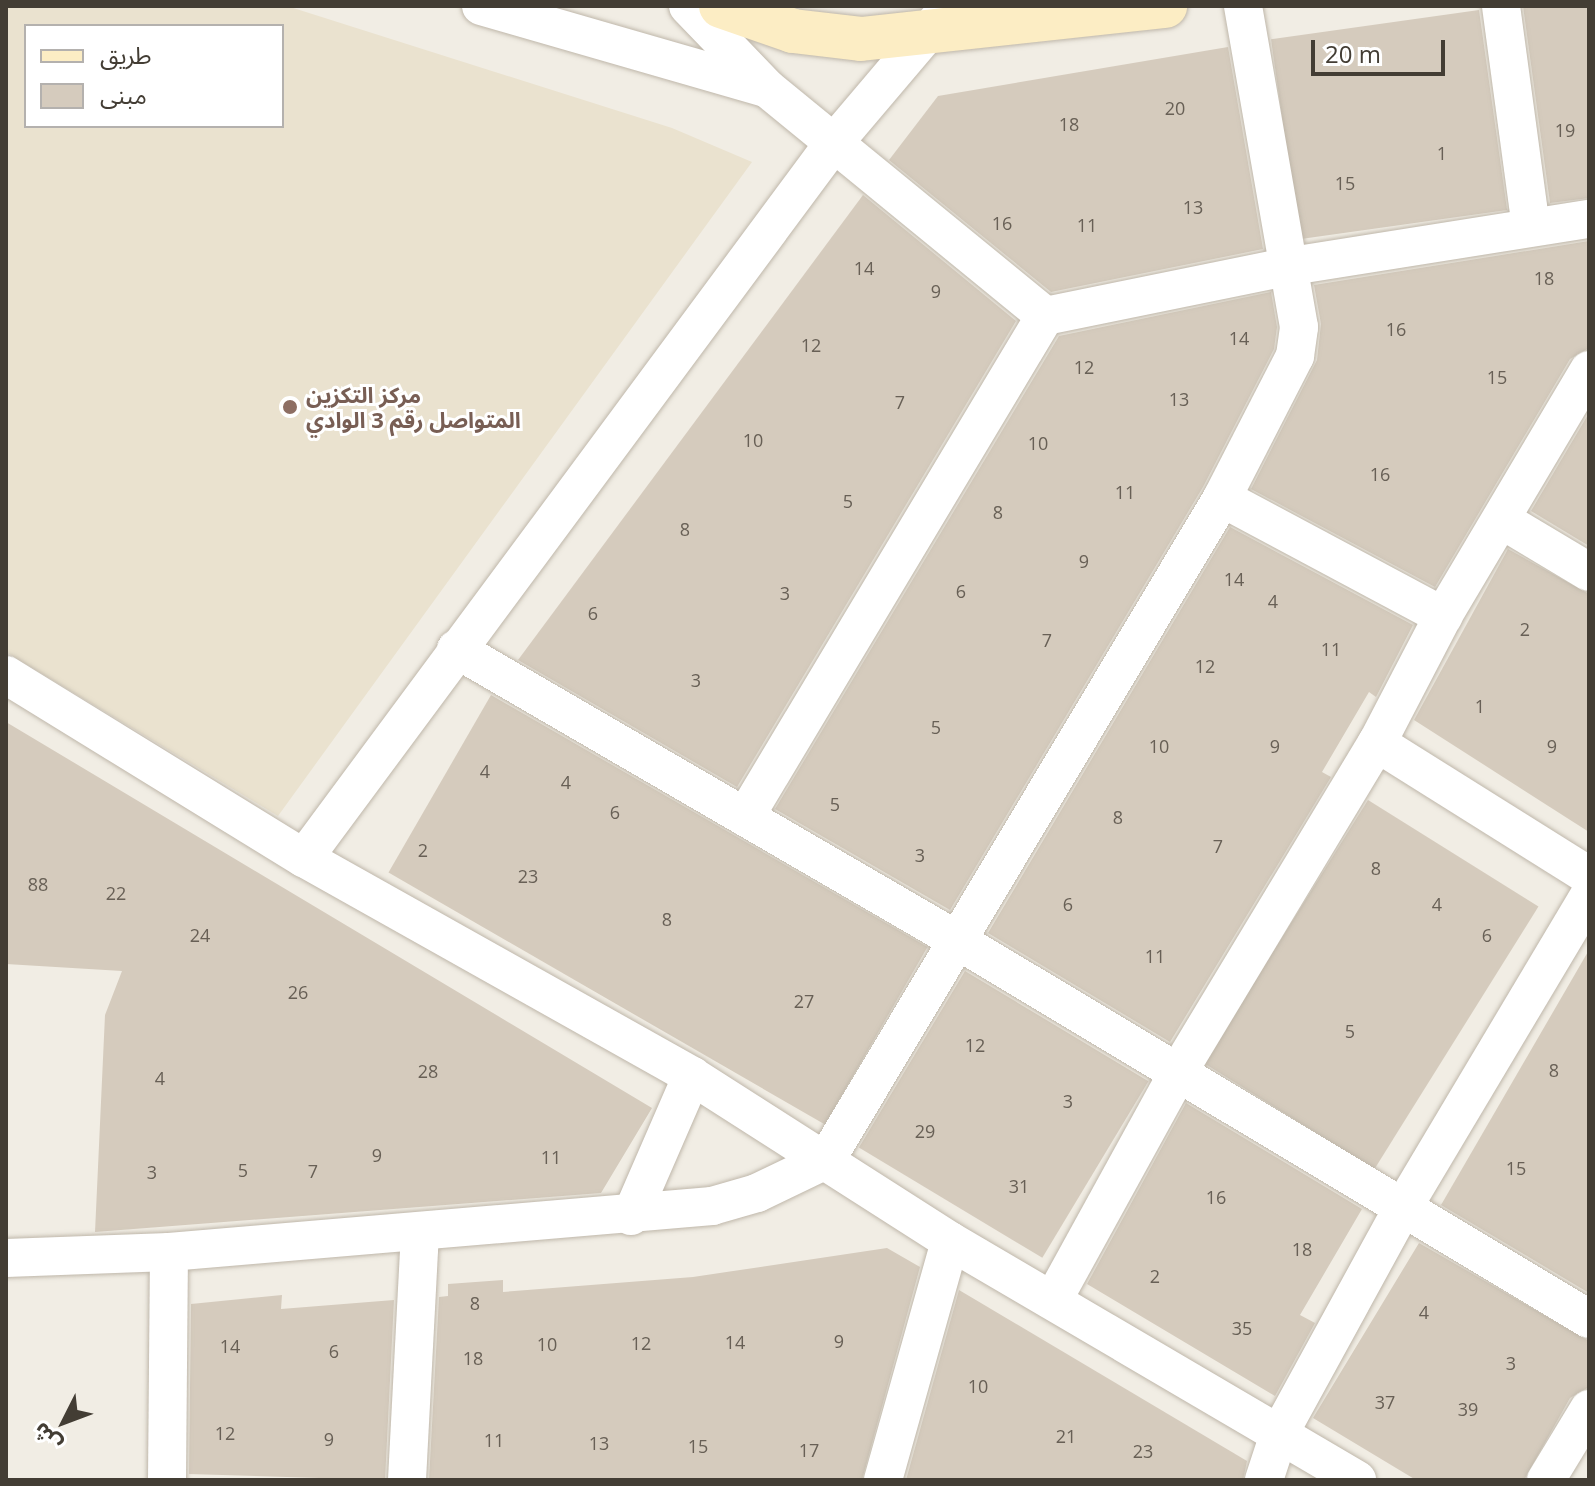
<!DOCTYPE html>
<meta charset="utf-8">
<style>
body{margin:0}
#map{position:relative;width:1595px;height:1486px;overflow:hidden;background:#f1ede4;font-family:"Open Sans","Noto Sans Arabic",sans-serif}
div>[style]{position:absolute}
.education>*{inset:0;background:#eae2cf}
.building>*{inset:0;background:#d5cbbd;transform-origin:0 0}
.roads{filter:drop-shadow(0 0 2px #bfb7aa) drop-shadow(0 0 2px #bfb7aa)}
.street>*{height:38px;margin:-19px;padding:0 19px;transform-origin:19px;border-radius:19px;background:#fff}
.secondary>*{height:44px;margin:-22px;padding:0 22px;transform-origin:22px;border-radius:22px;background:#fcedc4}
.dots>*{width:22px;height:22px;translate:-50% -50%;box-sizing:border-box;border:4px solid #fff;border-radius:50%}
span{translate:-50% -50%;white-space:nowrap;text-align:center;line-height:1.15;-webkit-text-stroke:6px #fff;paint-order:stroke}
.number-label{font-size:18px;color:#686056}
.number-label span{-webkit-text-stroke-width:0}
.education-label{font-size:22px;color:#785e54;font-weight:700}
.left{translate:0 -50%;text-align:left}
.frame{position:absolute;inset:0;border:8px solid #433d34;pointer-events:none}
.legend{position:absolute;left:24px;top:24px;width:260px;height:104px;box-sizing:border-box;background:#fff;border:2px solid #b4b1ae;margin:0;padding:10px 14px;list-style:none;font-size:24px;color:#433d34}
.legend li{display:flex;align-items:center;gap:16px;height:40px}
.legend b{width:40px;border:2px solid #b4b1ae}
.north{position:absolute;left:24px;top:1382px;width:80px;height:80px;-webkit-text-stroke:6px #fff;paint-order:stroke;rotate:228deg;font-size:22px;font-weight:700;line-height:32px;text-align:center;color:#433d34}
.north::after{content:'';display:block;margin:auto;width:28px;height:36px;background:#433d34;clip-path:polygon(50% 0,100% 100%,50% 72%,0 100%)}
.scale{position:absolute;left:1311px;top:40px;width:134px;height:36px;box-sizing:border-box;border:4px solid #433d34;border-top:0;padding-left:10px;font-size:24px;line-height:28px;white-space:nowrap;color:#433d34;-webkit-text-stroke:6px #fff;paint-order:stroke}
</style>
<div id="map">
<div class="education">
<i style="clip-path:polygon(evenodd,6px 6px,287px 6px,672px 128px,752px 162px,278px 816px,6px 652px,6px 6px,26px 26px,282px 26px,282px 126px,26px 126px,26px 26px)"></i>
</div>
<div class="building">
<i style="clip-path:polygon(1523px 6px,1589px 6px,1589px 198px,1550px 203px)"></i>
<i style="left:1479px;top:10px;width:202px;height:210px;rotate:82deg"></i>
<i style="clip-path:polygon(1228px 47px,1263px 249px,1051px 292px,889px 160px,938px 96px)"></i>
<i style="clip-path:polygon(863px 195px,1016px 321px,737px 787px,518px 660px)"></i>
<i style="clip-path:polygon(1589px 241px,1589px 348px,1570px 359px,1435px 587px,1251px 489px,1317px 360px,1321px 324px,1314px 285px)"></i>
<i style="clip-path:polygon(1271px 292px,1277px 327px,1274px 349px,1203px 487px,950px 910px,775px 809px,1059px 336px)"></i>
<i style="clip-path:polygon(1589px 413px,1589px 546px,1531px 511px)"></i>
<i style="clip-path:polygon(1230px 527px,1413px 625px,1376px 697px,1369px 692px,1322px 772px,1331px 777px,1170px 1042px,988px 933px)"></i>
<i style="clip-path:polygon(1508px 549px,1589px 594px,1589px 832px,1414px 720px)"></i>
<i style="left:491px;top:695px;width:504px;height:205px;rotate:30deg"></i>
<i style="clip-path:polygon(6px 722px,652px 1108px,601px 1193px,95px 1232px,105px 1015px,122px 971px,6px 964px)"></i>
<i style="left:1368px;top:800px;width:201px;height:310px;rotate:32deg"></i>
<i style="clip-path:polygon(1589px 950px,1589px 1293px,1441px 1205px)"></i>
<i style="left:965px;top:971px;width:214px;height:206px;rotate:31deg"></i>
<i style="clip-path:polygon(1186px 1103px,1362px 1209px,1300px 1315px,1315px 1323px,1275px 1396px,1087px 1284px)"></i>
<i style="clip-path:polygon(1419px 1243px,1589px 1341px,1589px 1387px,1570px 1398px,1524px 1480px,1416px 1480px,1313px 1418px)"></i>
<i style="clip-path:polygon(887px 1248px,920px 1267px,862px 1480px,429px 1480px,439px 1297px,448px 1296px,448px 1284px,503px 1280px,503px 1292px,693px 1277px)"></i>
<i style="clip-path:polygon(959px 1290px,1247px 1461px,1243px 1480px,906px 1480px)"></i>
<i style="clip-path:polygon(282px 1295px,281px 1309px,394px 1300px,385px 1480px,189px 1474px,191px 1304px)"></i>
</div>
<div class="roads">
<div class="street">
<i style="left:481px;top:6px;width:296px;rotate:16.1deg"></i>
<i style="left:688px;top:6px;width:115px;rotate:46.1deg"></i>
<i style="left:768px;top:89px;width:358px;rotate:39.3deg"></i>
<i style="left:1045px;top:316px;width:245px;rotate:-11.5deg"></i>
<i style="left:1285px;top:267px;width:308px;rotate:-9deg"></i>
<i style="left:1501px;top:6px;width:223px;rotate:82.3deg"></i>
<i style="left:1222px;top:498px;width:251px;rotate:28.1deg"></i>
<i style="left:1502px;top:520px;width:101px;rotate:30.9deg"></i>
<i style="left:456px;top:649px;width:577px;rotate:30.16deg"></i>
<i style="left:955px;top:939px;width:739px;rotate:30.94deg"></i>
<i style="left:6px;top:675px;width:350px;rotate:31.6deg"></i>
<i style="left:304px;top:858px;width:445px;rotate:29.3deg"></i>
<i style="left:692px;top:1076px;width:306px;rotate:32.6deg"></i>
<i style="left:950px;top:1241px;width:472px;rotate:30.4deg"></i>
<i style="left:1377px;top:743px;width:250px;rotate:32.1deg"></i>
<i style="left:745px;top:817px;width:584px;rotate:-59.09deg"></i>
<i style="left:304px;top:858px;width:889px;rotate:-53.47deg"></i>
<i style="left:833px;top:144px;width:181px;rotate:-49.7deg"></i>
<i style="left:631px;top:1216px;width:153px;rotate:-66.5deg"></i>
<i style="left:6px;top:1258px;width:163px;rotate:-2.1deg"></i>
<i style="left:169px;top:1252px;width:545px;rotate:-4.84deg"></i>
<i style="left:712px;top:1206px;width:47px;rotate:-16.1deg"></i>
<i style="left:757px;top:1193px;width:76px;rotate:-25.6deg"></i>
<i style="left:826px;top:1160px;width:771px;rotate:-59.11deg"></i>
<i style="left:1222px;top:498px;width:160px;rotate:-62.8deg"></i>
<i style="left:1295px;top:356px;width:29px;rotate:-82deg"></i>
<i style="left:1299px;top:327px;width:326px;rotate:-99.9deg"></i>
<i style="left:1053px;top:1300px;width:258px;rotate:-61.2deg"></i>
<i style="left:1177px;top:1074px;width:387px;rotate:-58.9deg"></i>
<i style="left:1377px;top:743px;width:143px;rotate:-62.5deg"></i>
<i style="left:1443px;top:616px;width:286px;rotate:-59.3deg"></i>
<i style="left:167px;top:1480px;width:228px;rotate:-89.5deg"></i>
<i style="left:407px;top:1480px;width:249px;rotate:-87deg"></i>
<i style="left:883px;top:1480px;width:248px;rotate:-74.3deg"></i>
<i style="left:1264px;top:1480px;width:48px;rotate:-71.9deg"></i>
<i style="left:1279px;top:1434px;width:254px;rotate:-61.3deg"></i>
<i style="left:1401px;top:1211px;width:367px;rotate:-59.2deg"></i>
<i style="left:1546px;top:1480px;width:83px;rotate:-58.8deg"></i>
</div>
<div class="secondary">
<i style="left:721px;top:6px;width:76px;rotate:19.1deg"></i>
<i style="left:793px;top:31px;width:68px;rotate:6.7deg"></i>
<i style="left:861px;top:39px;width:306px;rotate:-6.2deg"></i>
</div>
</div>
<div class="dots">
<i style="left:290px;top:407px;background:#8d6e63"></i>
</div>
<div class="number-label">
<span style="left:1175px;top:108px">20</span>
<span style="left:1069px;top:124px">18</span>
<span style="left:1565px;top:130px">19</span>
<span style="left:1442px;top:153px">1</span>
<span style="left:1345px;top:183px">15</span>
<span style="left:1193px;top:207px">13</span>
<span style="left:1002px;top:223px">16</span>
<span style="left:1087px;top:225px">11</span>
<span style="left:864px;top:268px">14</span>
<span style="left:1544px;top:278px">18</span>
<span style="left:936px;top:291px">9</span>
<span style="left:1396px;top:329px">16</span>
<span style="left:1239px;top:338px">14</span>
<span style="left:811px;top:345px">12</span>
<span style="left:1084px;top:367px">12</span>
<span style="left:1497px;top:377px">15</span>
<span style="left:1179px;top:399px">13</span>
<span style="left:900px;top:402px">7</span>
<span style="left:753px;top:440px">10</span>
<span style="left:1038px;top:443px">10</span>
<span style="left:1380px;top:474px">16</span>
<span style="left:1125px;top:492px">11</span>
<span style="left:848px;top:501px">5</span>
<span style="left:998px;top:512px">8</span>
<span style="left:685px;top:529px">8</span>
<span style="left:1084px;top:561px">9</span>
<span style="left:1234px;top:579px">14</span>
<span style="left:961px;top:591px">6</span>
<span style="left:785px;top:593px">3</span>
<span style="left:1273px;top:601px">4</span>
<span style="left:593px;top:613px">6</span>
<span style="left:1525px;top:629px">2</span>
<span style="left:1047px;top:640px">7</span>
<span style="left:1331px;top:649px">11</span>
<span style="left:1205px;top:666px">12</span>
<span style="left:696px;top:680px">3</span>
<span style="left:1480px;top:706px">1</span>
<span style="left:936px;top:727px">5</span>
<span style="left:1159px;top:746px">10</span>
<span style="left:1275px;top:746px">9</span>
<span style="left:1552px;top:746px">9</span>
<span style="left:485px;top:771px">4</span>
<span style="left:566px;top:782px">4</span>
<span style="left:835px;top:804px">5</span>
<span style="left:615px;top:812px">6</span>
<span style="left:1118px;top:817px">8</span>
<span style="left:1218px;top:846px">7</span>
<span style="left:423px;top:850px">2</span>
<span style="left:920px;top:855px">3</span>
<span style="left:1376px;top:868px">8</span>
<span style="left:528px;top:876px">23</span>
<span style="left:38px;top:884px">88</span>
<span style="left:116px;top:893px">22</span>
<span style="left:1068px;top:904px">6</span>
<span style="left:1437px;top:904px">4</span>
<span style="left:667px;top:919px">8</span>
<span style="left:200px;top:935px">24</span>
<span style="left:1487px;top:935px">6</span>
<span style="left:1155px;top:956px">11</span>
<span style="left:298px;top:992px">26</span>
<span style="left:804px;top:1001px">27</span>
<span style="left:1350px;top:1031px">5</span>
<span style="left:975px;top:1045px">12</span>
<span style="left:1554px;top:1070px">8</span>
<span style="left:428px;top:1071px">28</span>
<span style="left:160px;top:1078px">4</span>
<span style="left:1068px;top:1101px">3</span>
<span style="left:925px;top:1131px">29</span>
<span style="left:377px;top:1155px">9</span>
<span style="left:551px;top:1157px">11</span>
<span style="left:1516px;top:1168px">15</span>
<span style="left:243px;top:1170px">5</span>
<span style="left:313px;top:1171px">7</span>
<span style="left:152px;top:1172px">3</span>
<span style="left:1019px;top:1186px">31</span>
<span style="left:1216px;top:1197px">16</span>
<span style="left:1302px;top:1249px">18</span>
<span style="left:1155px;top:1276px">2</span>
<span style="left:475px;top:1303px">8</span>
<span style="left:1424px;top:1312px">4</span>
<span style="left:1242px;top:1328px">35</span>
<span style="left:839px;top:1341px">9</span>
<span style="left:735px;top:1342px">14</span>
<span style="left:641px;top:1343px">12</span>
<span style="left:547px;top:1344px">10</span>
<span style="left:230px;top:1346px">14</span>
<span style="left:334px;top:1351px">6</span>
<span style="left:473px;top:1358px">18</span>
<span style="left:1511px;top:1363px">3</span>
<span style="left:978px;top:1386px">10</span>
<span style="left:1385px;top:1402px">37</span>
<span style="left:1468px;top:1409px">39</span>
<span style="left:225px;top:1433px">12</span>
<span style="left:1066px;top:1436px">21</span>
<span style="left:329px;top:1439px">9</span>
<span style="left:494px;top:1440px">11</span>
<span style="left:599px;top:1443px">13</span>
<span style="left:698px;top:1446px">15</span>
<span style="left:809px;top:1450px">17</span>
<span style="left:1143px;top:1451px">23</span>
</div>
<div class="education-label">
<span class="left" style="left:306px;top:407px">مركز التكزين<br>المتواصل رقم 3 الوادي</span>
</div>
<div class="frame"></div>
<ul class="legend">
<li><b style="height:10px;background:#fcedc4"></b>طريق</li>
<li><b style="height:22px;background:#d5cbbd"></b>مبنى</li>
</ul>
<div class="north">ش</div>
<div class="scale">20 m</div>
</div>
